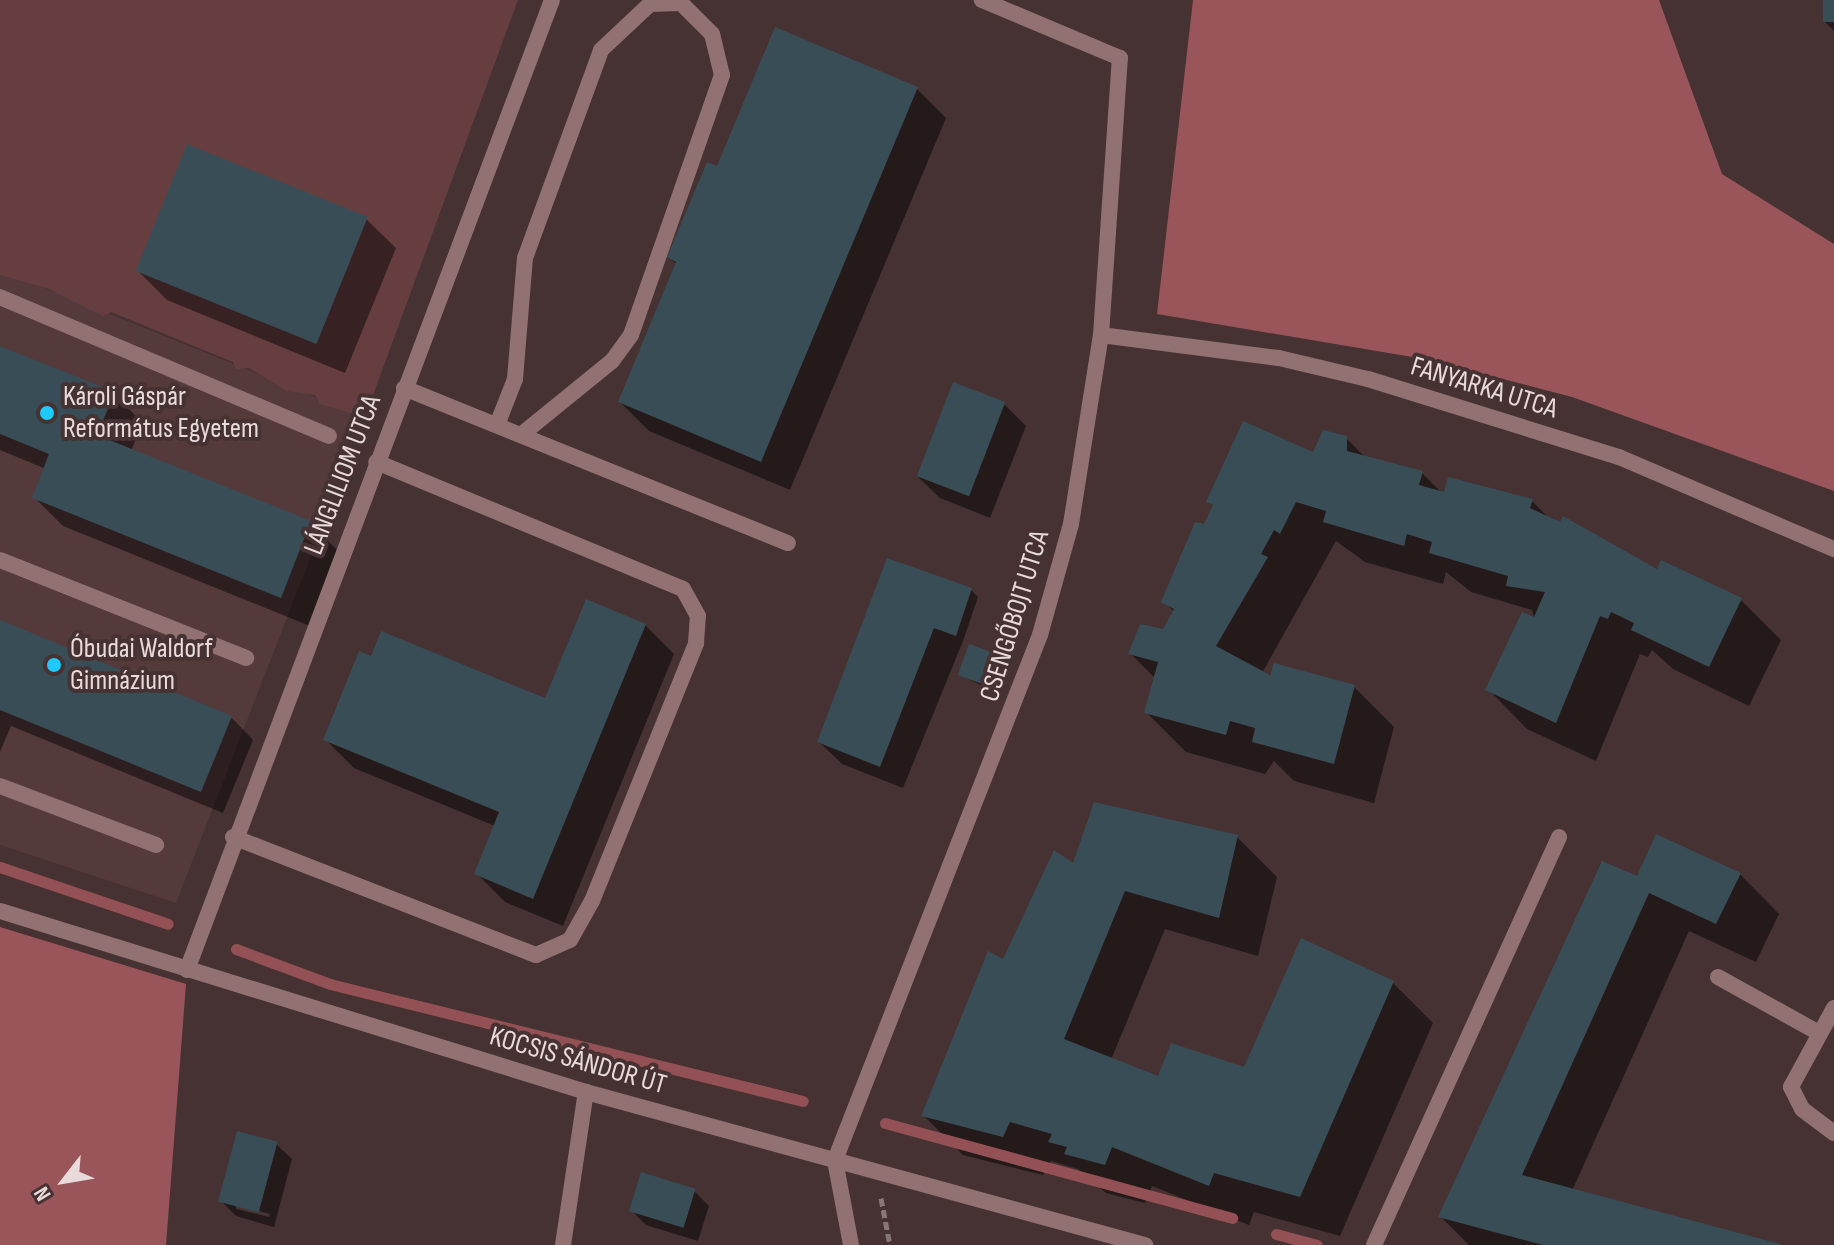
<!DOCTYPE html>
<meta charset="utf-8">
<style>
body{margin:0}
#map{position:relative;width:1834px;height:1245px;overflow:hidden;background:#463232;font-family:"Sofia Sans Condensed",sans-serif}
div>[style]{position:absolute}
.built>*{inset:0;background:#553a3b}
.green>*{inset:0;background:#673e40}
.forest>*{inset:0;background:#995559}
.shadow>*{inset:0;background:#0007}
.stream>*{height:11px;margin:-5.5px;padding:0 5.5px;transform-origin:5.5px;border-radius:5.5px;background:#945155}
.building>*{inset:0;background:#394d56;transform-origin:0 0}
.path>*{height:5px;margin-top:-2.5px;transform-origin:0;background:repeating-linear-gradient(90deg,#877 0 8px,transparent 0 12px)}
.lane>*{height:16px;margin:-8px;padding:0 8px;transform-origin:8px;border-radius:8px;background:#917172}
.street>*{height:16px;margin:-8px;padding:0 8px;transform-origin:8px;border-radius:8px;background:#917172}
.dots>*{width:22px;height:22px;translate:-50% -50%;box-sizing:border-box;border:4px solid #463232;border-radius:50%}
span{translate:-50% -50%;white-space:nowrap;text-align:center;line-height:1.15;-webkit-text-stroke:8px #463232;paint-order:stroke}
.street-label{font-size:28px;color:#e9dbdb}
.poi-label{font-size:28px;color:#e9dbdb}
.left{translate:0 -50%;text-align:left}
.north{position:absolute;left:24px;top:1141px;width:80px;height:80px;-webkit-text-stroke:6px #463232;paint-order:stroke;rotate:239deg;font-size:22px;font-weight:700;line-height:32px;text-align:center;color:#e9dbdb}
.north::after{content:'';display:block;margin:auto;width:28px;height:36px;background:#e9dbdb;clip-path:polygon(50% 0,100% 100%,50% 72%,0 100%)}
</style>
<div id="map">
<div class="built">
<i style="clip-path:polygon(8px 273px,365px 417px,176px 903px,0 845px,0 275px)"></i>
</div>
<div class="green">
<i style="clip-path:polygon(0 0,518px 0,365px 417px,320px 404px,315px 395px,287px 391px,249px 368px,236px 369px,233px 362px,111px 312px,103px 316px,47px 288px,0 275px)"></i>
</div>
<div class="forest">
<i style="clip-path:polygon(1193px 0,1659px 0,1722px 174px,1834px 244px,1834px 491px,1572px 397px,1430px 360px,1157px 314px)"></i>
<i style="clip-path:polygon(0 927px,186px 984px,166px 1245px,0 1245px)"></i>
</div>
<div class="shadow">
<i style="clip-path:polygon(1825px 0,1834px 0,1834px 31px,1824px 21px)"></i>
<i style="clip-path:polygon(917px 89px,946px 118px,790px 490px,649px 431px,620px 402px,677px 265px,669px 257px,718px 169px)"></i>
<i style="clip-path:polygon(366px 219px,396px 248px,345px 373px,167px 300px,138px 271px)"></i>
<i style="clip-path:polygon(0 348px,114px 394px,143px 423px,131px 451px,310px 523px,339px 552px,310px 626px,63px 526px,34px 497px,46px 469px,0 450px)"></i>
<i style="clip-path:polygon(1003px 403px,1026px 426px,990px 518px,940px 498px,917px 476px)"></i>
<i style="clip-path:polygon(1346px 438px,1367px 459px,1422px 473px,1443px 494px,1532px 501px,1551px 520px,1658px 571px,1741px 600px,1781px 640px,1749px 706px,1673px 669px,1652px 650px,1648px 657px,1640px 654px,1596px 761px,1527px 729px,1488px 689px,1535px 620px,1532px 610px,1471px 592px,1446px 572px,1443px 584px,1365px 562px,1336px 541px,1262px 673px,1354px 687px,1394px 727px,1374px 803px,1294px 781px,1274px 761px,1265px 774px,1186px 752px,1146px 712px,1155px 678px,1130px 653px,1164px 631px,1174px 612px,1164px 601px,1205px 526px,1214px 507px,1209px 501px)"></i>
<i style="clip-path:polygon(971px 590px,978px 597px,963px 641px,903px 788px,842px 764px,819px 742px)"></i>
<i style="clip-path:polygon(0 622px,231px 717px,253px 740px,223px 813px,11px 726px,0 752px)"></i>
<i style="clip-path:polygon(645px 625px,674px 654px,563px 926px,505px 902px,476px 873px,495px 826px,354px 768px,325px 739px,546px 701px)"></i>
<i style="clip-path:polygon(970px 647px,1002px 663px,992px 691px,959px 674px)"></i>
<i style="clip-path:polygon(1237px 837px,1277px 877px,1258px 956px,1165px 929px,1111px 1060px,1160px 1078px,1245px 1069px,1302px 941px,1393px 983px,1433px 1023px,1340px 1236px,1254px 1212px,1249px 1225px,1152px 1186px,1145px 1203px,1106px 1193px,1078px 1169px,1051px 1161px,1043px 1175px,963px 1155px,923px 1115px,1004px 961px,1074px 866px)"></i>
<i style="clip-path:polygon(1740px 874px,1779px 914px,1756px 962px,1689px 931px,1572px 1191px,1780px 1245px,1469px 1245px,1440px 1216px,1638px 879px)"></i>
<i style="clip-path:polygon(evenodd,276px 1144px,292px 1159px,274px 1227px,236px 1216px,221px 1201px,276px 1144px,236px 1204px,270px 1214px,269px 1217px,236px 1209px,236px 1204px)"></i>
<i style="clip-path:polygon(694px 1191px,709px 1206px,698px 1241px,646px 1225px,631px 1210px)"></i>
</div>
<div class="stream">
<i style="left:0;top:867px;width:177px;rotate:18.7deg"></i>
<i style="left:236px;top:949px;width:100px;rotate:20.4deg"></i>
<i style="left:330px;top:984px;width:487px;rotate:13.9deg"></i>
<i style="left:885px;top:1123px;width:360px;rotate:15.3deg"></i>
<i style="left:1276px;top:1234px;width:42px;rotate:15deg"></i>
</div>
<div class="building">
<i style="left:1823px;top:0;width:11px;height:22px"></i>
<i style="clip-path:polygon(775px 27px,918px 87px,761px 462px,618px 402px,676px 262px,667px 257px,707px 162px,717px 166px)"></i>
<i style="left:187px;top:144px;width:195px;height:137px;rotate:22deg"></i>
<i style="clip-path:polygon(0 346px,115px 392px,97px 435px,311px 521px,281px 598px,32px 498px,49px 454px,0 434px)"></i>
<i style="left:953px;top:382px;width:56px;height:101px;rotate:21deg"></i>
<i style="clip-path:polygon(1243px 421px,1313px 452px,1323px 430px,1347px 436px,1347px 451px,1423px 471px,1419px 485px,1444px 492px,1448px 477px,1533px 499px,1530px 508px,1560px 522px,1563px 516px,1657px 569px,1661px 560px,1742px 598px,1709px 667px,1631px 630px,1634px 623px,1611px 612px,1608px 619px,1600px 616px,1556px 723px,1485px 690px,1522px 612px,1534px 617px,1545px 592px,1506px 586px,1508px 576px,1429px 553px,1432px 542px,1407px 534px,1404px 546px,1323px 522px,1326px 511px,1296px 502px,1280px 534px,1274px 530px,1261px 554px,1268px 557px,1216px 646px,1270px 675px,1274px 663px,1355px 685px,1334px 764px,1252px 742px,1255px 728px,1230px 721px,1226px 735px,1144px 713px,1158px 662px,1128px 654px,1140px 624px,1163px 629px,1174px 609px,1161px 602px,1195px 522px,1204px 524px,1213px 505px,1206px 502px)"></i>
<i style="clip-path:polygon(887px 558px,972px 588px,956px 636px,934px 628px,880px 767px,817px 742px)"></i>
<i style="clip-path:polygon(586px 599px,646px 624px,533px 899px,474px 874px,499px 812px,323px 740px,359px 651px,371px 656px,381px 631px,545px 698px)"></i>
<i style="clip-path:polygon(0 620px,232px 716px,201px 792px,0 710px)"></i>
<i style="left:969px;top:644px;width:29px;height:33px;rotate:20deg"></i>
<i style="clip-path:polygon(1094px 802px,1238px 835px,1219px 918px,1125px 891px,1064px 1039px,1158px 1076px,1171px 1043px,1244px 1067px,1301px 938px,1394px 981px,1300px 1197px,1214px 1173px,1209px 1186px,1112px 1147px,1105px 1165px,1064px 1154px,1067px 1147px,1048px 1142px,1052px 1134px,1010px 1122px,1003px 1137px,921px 1116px,988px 951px,1003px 959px,1054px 850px,1073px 863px)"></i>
<i style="clip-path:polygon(1656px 834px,1741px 873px,1716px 924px,1649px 893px,1522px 1175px,1784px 1245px,1543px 1245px,1438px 1217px,1602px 861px,1637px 876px)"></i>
<i style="left:237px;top:1131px;width:42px;height:73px;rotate:15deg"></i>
<i style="left:641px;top:1172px;width:57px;height:41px;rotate:17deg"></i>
</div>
<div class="path">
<i style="left:881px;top:1198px;width:48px;rotate:79.2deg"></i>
</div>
<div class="lane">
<i style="left:0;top:297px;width:357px;rotate:22.9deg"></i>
<i style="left:404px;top:388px;width:414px;rotate:22deg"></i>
<i style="left:497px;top:425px;width:49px;rotate:-68.6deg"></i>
<i style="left:515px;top:379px;width:121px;rotate:-85.3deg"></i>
<i style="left:525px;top:258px;width:221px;rotate:-69.9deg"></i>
<i style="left:601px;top:50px;width:67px;rotate:-43.2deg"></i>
<i style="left:650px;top:4px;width:31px;rotate:-2deg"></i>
<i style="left:681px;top:3px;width:44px;rotate:45deg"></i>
<i style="left:712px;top:34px;width:42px;rotate:76.3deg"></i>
<i style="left:722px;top:75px;width:275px;rotate:109.3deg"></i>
<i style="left:631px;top:335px;width:32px;rotate:126deg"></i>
<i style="left:612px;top:361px;width:117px;rotate:140.9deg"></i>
<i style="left:0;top:560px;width:265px;rotate:21.7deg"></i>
<i style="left:0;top:786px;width:167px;rotate:20.7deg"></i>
<i style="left:233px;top:837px;width:325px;rotate:21.3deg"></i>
<i style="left:536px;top:955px;width:37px;rotate:-24deg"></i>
<i style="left:570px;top:940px;width:45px;rotate:-60.6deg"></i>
<i style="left:592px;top:901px;width:278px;rotate:-68deg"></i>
<i style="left:696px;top:643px;width:27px;rotate:-86deg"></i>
<i style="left:698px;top:616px;width:31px;rotate:-119deg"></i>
<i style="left:683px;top:589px;width:332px;rotate:-157.5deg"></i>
<i style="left:1374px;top:1245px;width:448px;rotate:-65.6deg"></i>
</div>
<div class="street">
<i style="left:1101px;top:335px;width:179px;rotate:7.4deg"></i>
<i style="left:1279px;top:358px;width:91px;rotate:13.3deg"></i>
<i style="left:1368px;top:379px;width:263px;rotate:17.3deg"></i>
<i style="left:1619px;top:457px;width:234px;rotate:23.2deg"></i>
<i style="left:0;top:911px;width:613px;rotate:17.16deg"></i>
<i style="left:586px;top:1092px;width:580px;rotate:15.31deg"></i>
<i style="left:187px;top:970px;width:1036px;rotate:-69.38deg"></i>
<i style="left:1718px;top:977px;width:115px;rotate:29deg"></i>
<i style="left:1834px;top:1008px;width:90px;rotate:118.6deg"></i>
<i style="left:1791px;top:1087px;width:25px;rotate:63deg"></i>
<i style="left:1802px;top:1109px;width:40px;rotate:37deg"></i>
<i style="left:563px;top:1245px;width:155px;rotate:-81.5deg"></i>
<i style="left:851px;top:1245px;width:86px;rotate:-100.7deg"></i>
<i style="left:835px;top:1160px;width:564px;rotate:-68.67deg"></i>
<i style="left:1040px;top:635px;width:115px;rotate:-74.4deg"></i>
<i style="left:1071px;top:524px;width:191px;rotate:-81deg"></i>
<i style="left:1101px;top:335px;width:278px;rotate:-86.1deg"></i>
<i style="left:1120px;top:58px;width:150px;rotate:-157.2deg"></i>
</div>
<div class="dots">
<i style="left:47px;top:413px;background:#1dc9fd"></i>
<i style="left:54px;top:665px;background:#1dc9fd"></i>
</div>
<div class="street-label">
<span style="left:1484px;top:388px;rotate:17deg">FANYARKA UTCA</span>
<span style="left:343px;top:475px;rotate:-69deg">LÁNGLILIOM UTCA</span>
<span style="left:1015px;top:616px;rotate:-73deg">CSENGŐBOJT UTCA</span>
<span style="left:578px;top:1061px;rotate:16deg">KOCSIS SÁNDOR ÚT</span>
</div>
<div class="poi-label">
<span class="left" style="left:63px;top:413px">Károli Gáspár<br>Református Egyetem</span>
<span class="left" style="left:70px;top:665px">Óbudai Waldorf<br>Gimnázium</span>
</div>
<div class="north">N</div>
</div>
